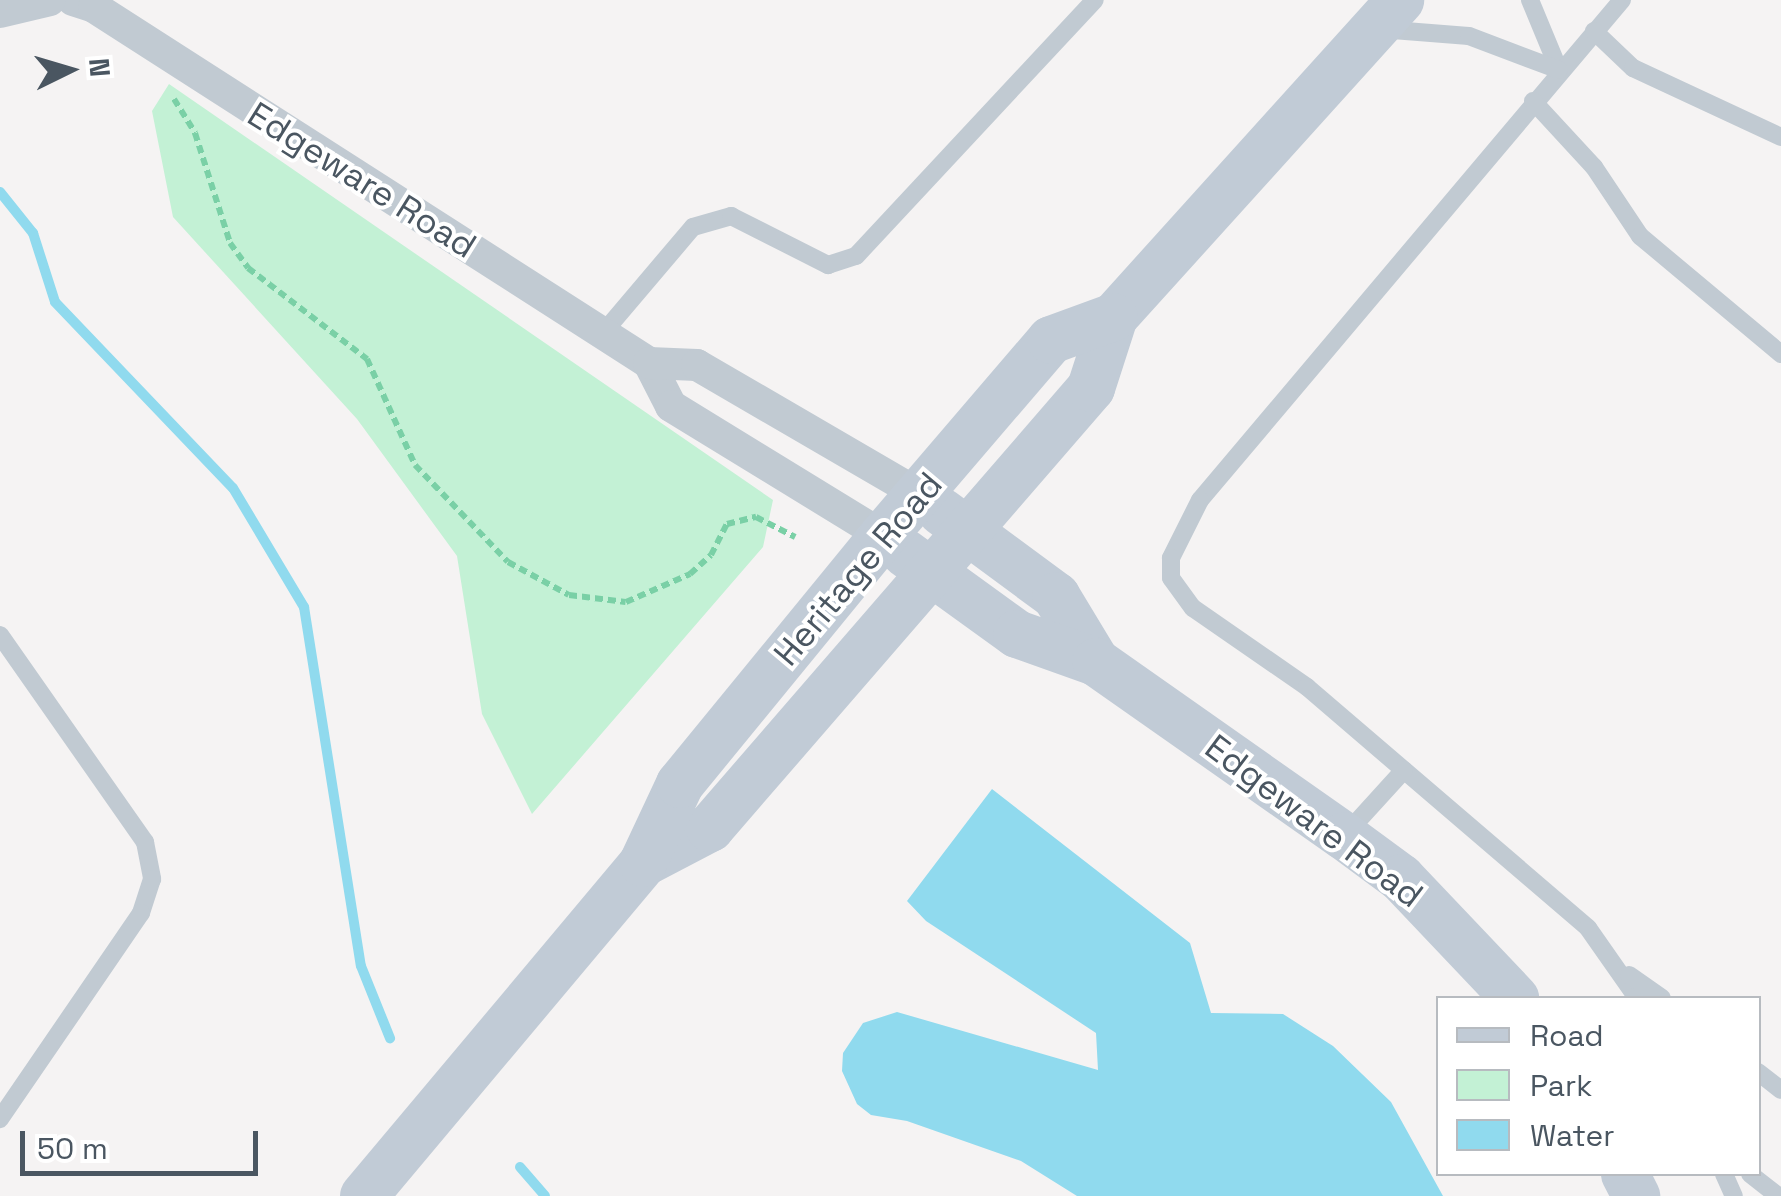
<!DOCTYPE html>
<style>
body{margin:0}
#map{position:relative;width:1781px;height:1196px;overflow:hidden;background:#f5f3f3;font-family:"Space Grotesk",sans-serif}
div>[style]{position:absolute}
.green>*{inset:0;background:#c3f1d5}
.water>*{inset:0;background:#90daee}
.stream>*{height:10px;margin:-5px;padding:0 5px;transform-origin:5px;border-radius:5px;background:#90daee}
.path>*{height:6px;margin-top:-3px;transform-origin:0;background:repeating-linear-gradient(90deg,#7ad0a6 0 8px,transparent 0 13px)}
.lane>*{height:18px;margin:-9px;padding:0 9px;transform-origin:9px;border-radius:9px;background:#c1cad2}
.street>*{height:32px;margin:-16px;padding:0 16px;transform-origin:16px;border-radius:16px;background:#c1cad2}
.secondary>*{height:48px;margin:-24px;padding:0 24px;transform-origin:24px;border-radius:24px;background:#c1cbd6}
span{translate:-50% -50%;white-space:nowrap;text-align:center;line-height:1.15;-webkit-text-stroke:8px #fff;paint-order:stroke}
.street-label{font-size:35px;color:#4a5661}
.legend{position:absolute;left:1436px;top:996px;width:325px;height:180px;box-sizing:border-box;background:#fff;border:2px solid #b7bbc0;margin:0;padding:12px 18px;list-style:none;font-size:30px;color:#4a5661}
.legend li{display:flex;align-items:center;gap:20px;height:50px}
.legend b{width:50px;border:2px solid #b7bbc0}
.north{position:absolute;left:20px;top:20px;width:100px;height:100px;-webkit-text-stroke:8px #fff;paint-order:stroke;rotate:85deg;font-size:28px;font-weight:700;line-height:40px;text-align:center;color:#4a5661}
.north::after{content:'';display:block;margin:auto;width:35px;height:45px;background:#4a5661;clip-path:polygon(50% 0,100% 100%,50% 72%,0 100%)}
.scale{position:absolute;left:20px;top:1131px;width:238px;height:45px;box-sizing:border-box;border:5px solid #4a5661;border-top:0;padding-left:12px;font-size:30px;line-height:35px;white-space:nowrap;color:#4a5661;-webkit-text-stroke:8px #fff;paint-order:stroke}
</style>
<div id="map">
<div class="green">
<i style="clip-path:polygon(169px 84px,773px 500px,763px 547px,532px 814px,482px 714px,457px 556px,357px 419px,173px 217px,152px 111px)"></i>
</div>
<div class="water">
<i style="clip-path:polygon(992px 789px,1190px 943px,1211px 1013px,1283px 1014px,1333px 1046px,1391px 1102px,1443px 1196px,1077px 1196px,1021px 1161px,907px 1121px,871px 1115px,857px 1104px,842px 1071px,843px 1053px,863px 1023px,897px 1012px,1098px 1070px,1096px 1033px,926px 921px,907px 901px)"></i>
</div>
<div class="stream">
<i style="left:0;top:192px;width:53px;rotate:51.2deg"></i>
<i style="left:33px;top:233px;width:72px;rotate:72.3deg"></i>
<i style="left:55px;top:302px;width:257px;rotate:46.3deg"></i>
<i style="left:233px;top:488px;width:139px;rotate:59.2deg"></i>
<i style="left:304px;top:607px;width:363px;rotate:81deg"></i>
<i style="left:361px;top:966px;width:78px;rotate:68.1deg"></i>
<i style="left:520px;top:1167px;width:38px;rotate:49deg"></i>
</div>
<div class="path">
<i style="left:174px;top:99px;width:40px;rotate:58deg"></i>
<i style="left:195px;top:133px;width:115px;rotate:72.3deg"></i>
<i style="left:230px;top:243px;width:31px;rotate:54deg"></i>
<i style="left:248px;top:268px;width:150px;rotate:37.4deg"></i>
<i style="left:367px;top:359px;width:116px;rotate:65.6deg"></i>
<i style="left:415px;top:465px;width:134px;rotate:46.2deg"></i>
<i style="left:508px;top:562px;width:69px;rotate:28.4deg"></i>
<i style="left:569px;top:595px;width:57px;rotate:7deg"></i>
<i style="left:626px;top:602px;width:70px;rotate:-23.6deg"></i>
<i style="left:690px;top:574px;width:28px;rotate:-42deg"></i>
<i style="left:711px;top:555px;width:35px;rotate:-63deg"></i>
<i style="left:727px;top:524px;width:30px;rotate:-14deg"></i>
<i style="left:756px;top:517px;width:44px;rotate:27.1deg"></i>
</div>
<div class="lane">
<i style="left:1530px;top:0;width:76px;rotate:67.5deg"></i>
<i style="left:1622px;top:0;width:654px;rotate:130.16deg"></i>
<i style="left:1200px;top:500px;width:65px;rotate:116.6deg"></i>
<i style="left:1171px;top:558px;width:20px;rotate:90deg"></i>
<i style="left:1171px;top:578px;width:37px;rotate:54deg"></i>
<i style="left:1193px;top:608px;width:139px;rotate:34.7deg"></i>
<i style="left:1307px;top:687px;width:370px;rotate:40.6deg"></i>
<i style="left:1588px;top:928px;width:85px;rotate:55deg"></i>
<i style="left:1380px;top:29px;width:89px;rotate:4.5deg"></i>
<i style="left:1469px;top:36px;width:96px;rotate:20.7deg"></i>
<i style="left:1594px;top:31px;width:54px;rotate:43.5deg"></i>
<i style="left:1633px;top:68px;width:163px;rotate:25deg"></i>
<i style="left:1533px;top:101px;width:90px;rotate:47.3deg"></i>
<i style="left:1594px;top:167px;width:83px;rotate:56.3deg"></i>
<i style="left:1640px;top:236px;width:184px;rotate:39.9deg"></i>
<i style="left:603px;top:333px;width:139px;rotate:-49.7deg"></i>
<i style="left:693px;top:227px;width:40px;rotate:-16deg"></i>
<i style="left:731px;top:216px;width:109px;rotate:26.8deg"></i>
<i style="left:828px;top:265px;width:29px;rotate:-18deg"></i>
<i style="left:856px;top:256px;width:350px;rotate:-47deg"></i>
<i style="left:0;top:635px;width:253px;rotate:55deg"></i>
<i style="left:145px;top:842px;width:38px;rotate:79deg"></i>
<i style="left:152px;top:879px;width:36px;rotate:108deg"></i>
<i style="left:141px;top:913px;width:250px;rotate:124.4deg"></i>
<i style="left:1344px;top:836px;width:89px;rotate:-47.7deg"></i>
<i style="left:1629px;top:975px;width:40px;rotate:34.9deg"></i>
<i style="left:1758px;top:1072px;width:29px;rotate:38deg"></i>
<i style="left:1724px;top:1174px;width:24px;rotate:66deg"></i>
<i style="left:1750px;top:1174px;width:36px;rotate:38deg"></i>
</div>
<div class="street">
<i style="left:73px;top:0;width:22px;rotate:18deg"></i>
<i style="left:94px;top:7px;width:659px;rotate:32.68deg"></i>
<i style="left:649px;top:363px;width:48px;rotate:62.9deg"></i>
<i style="left:671px;top:406px;width:249px;rotate:31.5deg"></i>
<i style="left:0;top:12px;width:51px;rotate:-13.5deg"></i>
<i style="left:649px;top:363px;width:48px;rotate:2.4deg"></i>
<i style="left:697px;top:365px;width:258px;rotate:30.2deg"></i>
</div>
<div class="secondary">
<i style="left:942px;top:512px;width:142px;rotate:36.4deg"></i>
<i style="left:1056px;top:596px;width:77px;rotate:58.8deg"></i>
<i style="left:905px;top:553px;width:138px;rotate:35.9deg"></i>
<i style="left:1017px;top:634px;width:84px;rotate:19.5deg"></i>
<i style="left:1096px;top:662px;width:303px;rotate:35.1deg"></i>
<i style="left:1344px;top:836px;width:71px;rotate:36.4deg"></i>
<i style="left:1401px;top:878px;width:166px;rotate:46.5deg"></i>
<i style="left:643px;top:863px;width:76px;rotate:-27.6deg"></i>
<i style="left:710px;top:828px;width:582px;rotate:-49.11deg"></i>
<i style="left:1091px;top:388px;width:75px;rotate:-72.1deg"></i>
<i style="left:1114px;top:317px;width:427px;rotate:-47.9deg"></i>
<i style="left:1625px;top:1174px;width:25px;rotate:63deg"></i>
<i style="left:364px;top:1196px;width:434px;rotate:-50deg"></i>
<i style="left:643px;top:863px;width:87px;rotate:-64.9deg"></i>
<i style="left:680px;top:784px;width:320px;rotate:-50.7deg"></i>
<i style="left:883px;top:536px;width:258px;rotate:-49.4deg"></i>
<i style="left:1051px;top:340px;width:67px;rotate:-20.1deg"></i>
</div>
<div class="street-label">
<span style="left:362px;top:180px;rotate:32deg">Edgeware Road</span>
<span style="left:858px;top:569px;rotate:-50deg">Heritage Road</span>
<span style="left:1314px;top:821px;rotate:37deg">Edgeware Road</span>
</div>
<ul class="legend">
<li><b style="height:12px;background:#c1cbd6"></b>Road</li>
<li><b style="height:28px;background:#c3f1d5"></b>Park</li>
<li><b style="height:28px;background:#90daee"></b>Water</li>
</ul>
<div class="north">N</div>
<div class="scale">50 m</div>
</div>
